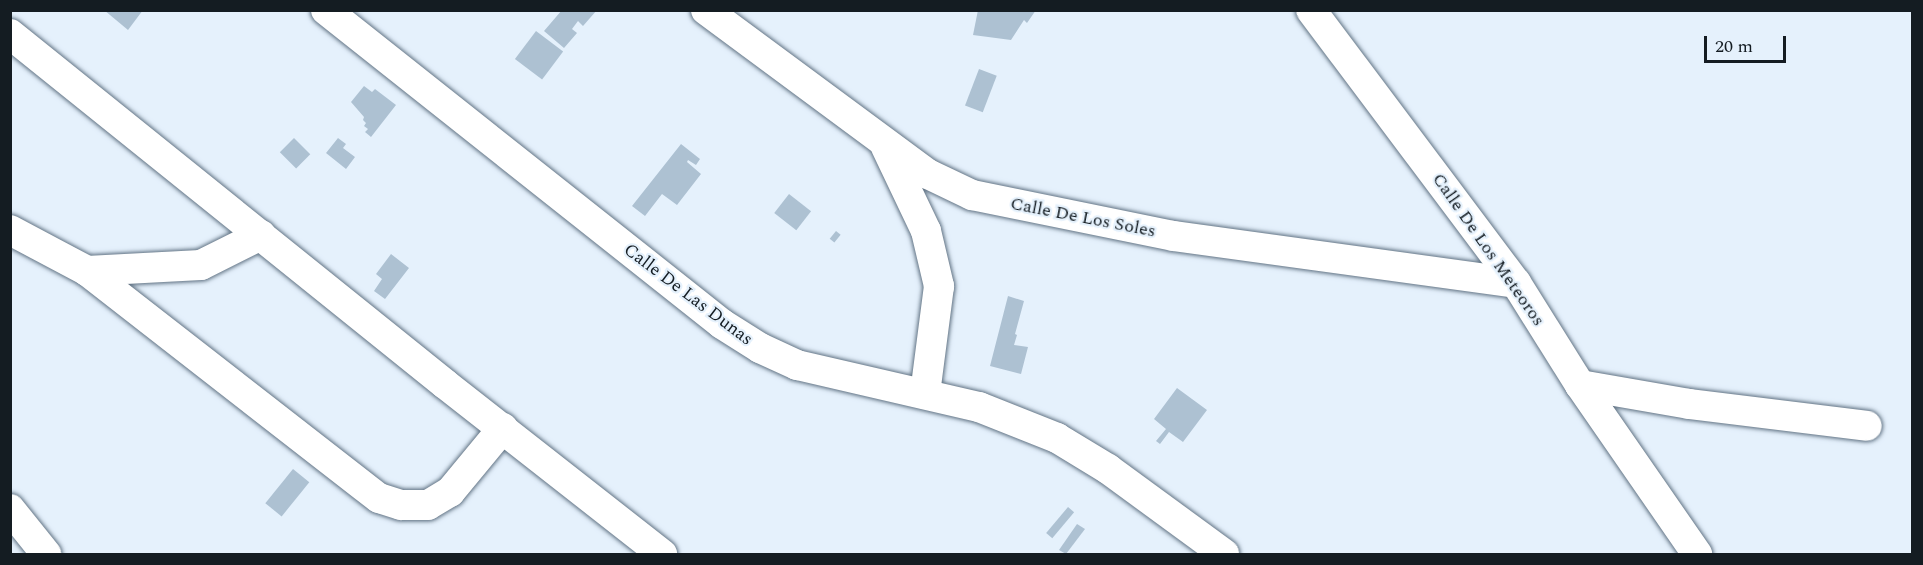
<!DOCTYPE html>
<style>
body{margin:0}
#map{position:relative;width:1923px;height:565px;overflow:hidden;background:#e5f1fc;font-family:Spectral,serif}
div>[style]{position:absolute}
.building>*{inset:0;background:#adc1d2;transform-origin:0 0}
.roads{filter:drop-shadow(0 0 2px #627485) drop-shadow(0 0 2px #627485)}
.minor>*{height:30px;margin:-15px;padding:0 15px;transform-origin:15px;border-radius:15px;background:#fff}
span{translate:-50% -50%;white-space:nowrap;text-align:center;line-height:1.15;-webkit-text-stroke:4.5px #e5f1fc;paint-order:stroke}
.street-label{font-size:18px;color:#141c22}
.frame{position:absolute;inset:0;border:12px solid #141c22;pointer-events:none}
.scale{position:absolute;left:1704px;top:36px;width:82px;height:27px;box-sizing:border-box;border:3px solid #141c22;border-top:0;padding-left:8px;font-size:18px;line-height:21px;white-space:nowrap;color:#141c22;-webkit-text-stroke:4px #e5f1fc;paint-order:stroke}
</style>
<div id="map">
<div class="building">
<i style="clip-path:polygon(104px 10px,143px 10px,128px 30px)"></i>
<i style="clip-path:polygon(562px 10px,597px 10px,583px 26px,578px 21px,572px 29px,577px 33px,564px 48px,544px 31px)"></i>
<i style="clip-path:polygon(978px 10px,1036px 10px,1027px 23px,1024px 20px,1011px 40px,973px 35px)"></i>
<i style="left:536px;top:31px;width:34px;height:35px;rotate:37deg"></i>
<i style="left:979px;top:69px;width:19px;height:39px;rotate:21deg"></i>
<i style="clip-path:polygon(364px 86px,372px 92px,375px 89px,396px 105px,371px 137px,365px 132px,368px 129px,364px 126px,366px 123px,363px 120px,364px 117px,351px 102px)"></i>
<i style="left:294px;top:138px;width:23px;height:20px;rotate:45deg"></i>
<i style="clip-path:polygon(338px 138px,346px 144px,343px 148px,355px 157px,346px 169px,326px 153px)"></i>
<i style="clip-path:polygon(681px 144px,700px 159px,696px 165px,688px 160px,687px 162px,701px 174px,677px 205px,662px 194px,645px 216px,632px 206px)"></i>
<i style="left:789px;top:194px;width:28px;height:24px;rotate:38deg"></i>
<i style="left:836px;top:231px;width:6px;height:10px;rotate:39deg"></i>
<i style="clip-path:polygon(391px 254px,409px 268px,385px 299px,374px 291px,382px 279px,376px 274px)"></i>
<i style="clip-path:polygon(1008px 296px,1024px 301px,1015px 334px,1017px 335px,1014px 345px,1028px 347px,1021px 374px,990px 366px)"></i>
<i style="clip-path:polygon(1177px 388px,1207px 410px,1183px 442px,1169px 432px,1160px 444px,1156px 441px,1166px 429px,1154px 419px)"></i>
<i style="left:293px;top:469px;width:21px;height:44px;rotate:39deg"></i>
<i style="left:1068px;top:507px;width:8px;height:34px;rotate:40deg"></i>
<i style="clip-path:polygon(1077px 524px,1085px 529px,1066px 554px,1059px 550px)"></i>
</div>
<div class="roads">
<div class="minor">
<i style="left:326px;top:10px;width:505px;rotate:38.41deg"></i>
<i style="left:722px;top:324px;width:45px;rotate:32.3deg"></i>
<i style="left:760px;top:348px;width:41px;rotate:24.7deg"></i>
<i style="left:797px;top:365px;width:187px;rotate:13deg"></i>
<i style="left:979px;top:407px;width:84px;rotate:21.7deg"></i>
<i style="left:1057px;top:438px;width:60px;rotate:31.3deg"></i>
<i style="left:1108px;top:469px;width:144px;rotate:36.2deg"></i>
<i style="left:706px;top:10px;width:276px;rotate:36.5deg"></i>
<i style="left:928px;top:174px;width:49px;rotate:25.5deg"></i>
<i style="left:972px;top:195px;width:205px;rotate:11.5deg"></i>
<i style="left:1173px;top:236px;width:346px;rotate:7.8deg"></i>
<i style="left:1311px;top:10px;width:341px;rotate:53.1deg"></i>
<i style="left:1516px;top:283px;width:120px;rotate:57.9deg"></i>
<i style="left:1580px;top:385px;width:206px;rotate:55.3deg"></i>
<i style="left:10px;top:34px;width:558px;rotate:38.82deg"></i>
<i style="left:445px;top:384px;width:276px;rotate:38.1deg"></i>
<i style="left:886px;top:147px;width:93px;rotate:64.5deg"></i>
<i style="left:926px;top:231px;width:57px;rotate:76.7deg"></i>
<i style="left:939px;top:286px;width:109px;rotate:97.4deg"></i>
<i style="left:10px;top:230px;width:87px;rotate:28deg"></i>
<i style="left:87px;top:271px;width:370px;rotate:37.9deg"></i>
<i style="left:379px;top:498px;width:23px;rotate:18deg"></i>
<i style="left:401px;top:505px;width:27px"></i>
<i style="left:428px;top:505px;width:26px;rotate:-31deg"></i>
<i style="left:450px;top:492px;width:83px;rotate:-50.4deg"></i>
<i style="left:87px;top:271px;width:114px;rotate:-3deg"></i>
<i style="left:201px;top:265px;width:67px;rotate:-26.6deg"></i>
<i style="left:1580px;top:385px;width:111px;rotate:9.9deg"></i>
<i style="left:1689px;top:404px;width:179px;rotate:7deg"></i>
<i style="left:10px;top:509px;width:58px;rotate:51.3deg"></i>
</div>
</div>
<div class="street-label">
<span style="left:1083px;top:218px;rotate:11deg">Calle De Los Soles</span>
<span style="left:1488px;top:250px;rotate:55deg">Calle De Los Meteoros</span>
<span style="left:688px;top:295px;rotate:37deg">Calle De Las Dunas</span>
</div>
<div class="frame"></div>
<div class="scale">20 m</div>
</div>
